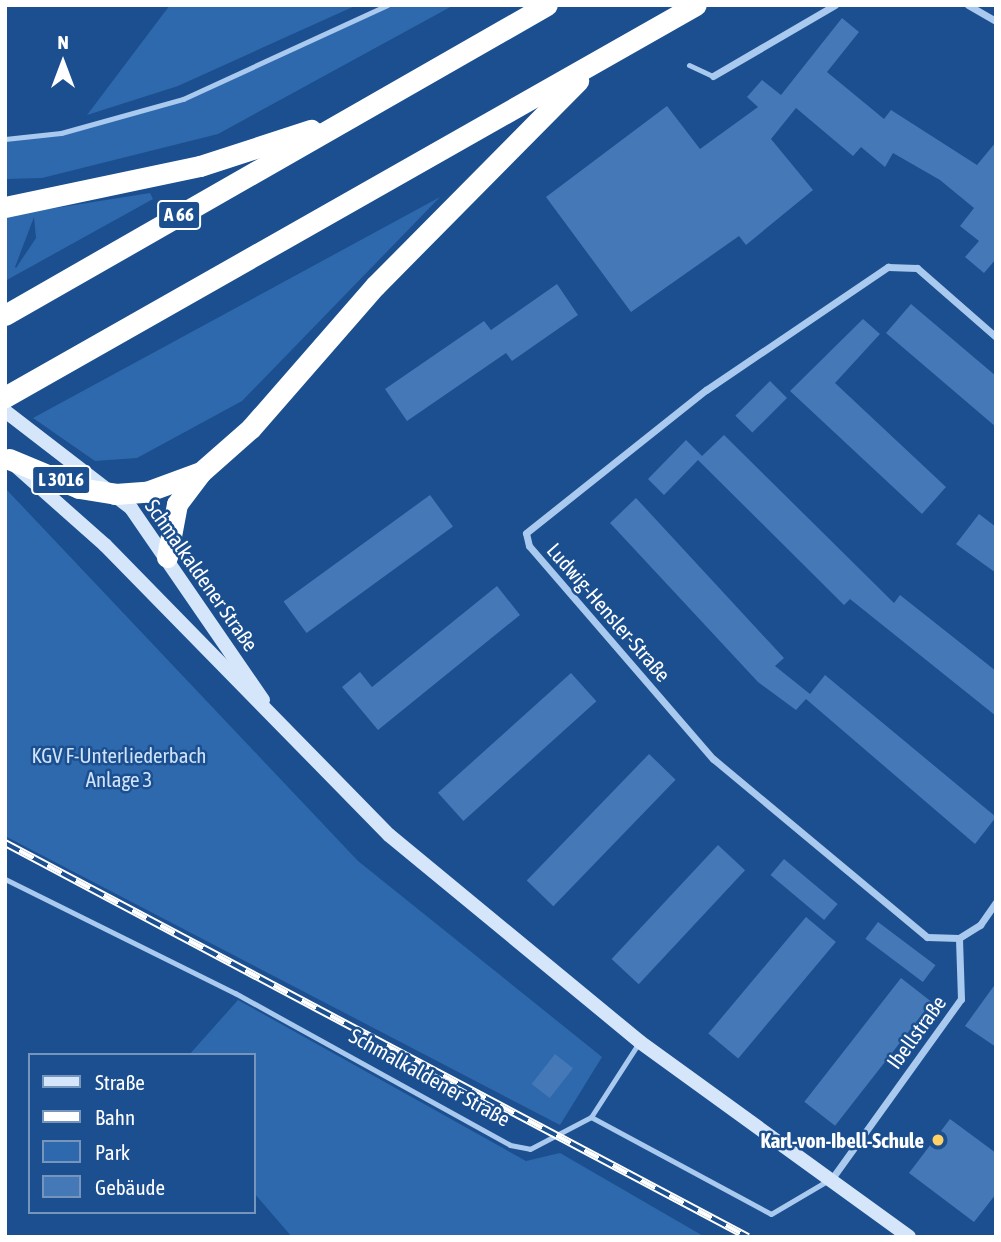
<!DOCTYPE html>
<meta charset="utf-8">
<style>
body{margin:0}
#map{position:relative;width:1001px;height:1242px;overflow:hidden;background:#1b4f8f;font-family:"Asap Condensed",sans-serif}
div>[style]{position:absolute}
.green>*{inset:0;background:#2e69ad}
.building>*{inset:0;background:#4478b7;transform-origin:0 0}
.service>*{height:5px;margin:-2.5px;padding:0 2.5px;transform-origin:2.5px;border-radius:2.5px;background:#a9c9ee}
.minor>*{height:7px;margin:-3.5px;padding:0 3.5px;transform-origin:3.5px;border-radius:3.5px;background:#a9c9ee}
.secondary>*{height:14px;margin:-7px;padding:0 7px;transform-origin:7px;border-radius:7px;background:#d6e6fa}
.motorway>*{height:21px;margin:-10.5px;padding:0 10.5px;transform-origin:10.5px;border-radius:10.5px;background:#fff}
.rail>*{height:8px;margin-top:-4px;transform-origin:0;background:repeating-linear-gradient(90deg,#1b4f8f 0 16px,#fff 0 32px);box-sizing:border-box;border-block:2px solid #fff}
.dots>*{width:19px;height:19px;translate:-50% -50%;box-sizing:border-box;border:4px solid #1b4f8f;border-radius:50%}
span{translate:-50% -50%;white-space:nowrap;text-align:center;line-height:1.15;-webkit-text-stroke:5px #1b4f8f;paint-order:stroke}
.shield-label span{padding:2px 5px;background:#1b4f8f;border:2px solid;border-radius:5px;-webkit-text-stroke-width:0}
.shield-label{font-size:19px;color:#fff;font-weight:700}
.street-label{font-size:21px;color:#fff}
.park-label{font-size:21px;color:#cfe3fa}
.poi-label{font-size:21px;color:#fff;font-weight:700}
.right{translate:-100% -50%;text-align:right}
.frame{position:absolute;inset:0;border:7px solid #fff;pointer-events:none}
.legend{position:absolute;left:28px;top:1053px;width:228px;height:161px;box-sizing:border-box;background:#1b4f8f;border:2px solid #7695bc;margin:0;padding:9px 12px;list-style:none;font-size:21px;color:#fff}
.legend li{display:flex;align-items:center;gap:14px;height:35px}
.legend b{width:35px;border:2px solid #7695bc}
.north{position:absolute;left:28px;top:28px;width:70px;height:70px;-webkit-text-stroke:5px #1b4f8f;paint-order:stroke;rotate:0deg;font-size:19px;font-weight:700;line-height:28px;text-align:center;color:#fff}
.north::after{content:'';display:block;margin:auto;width:24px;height:32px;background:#fff;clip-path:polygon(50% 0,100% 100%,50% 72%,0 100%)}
</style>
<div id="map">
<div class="green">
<i style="clip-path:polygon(170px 5px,357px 5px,178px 86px,87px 115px)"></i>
<i style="clip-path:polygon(388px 5px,454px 5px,218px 134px,42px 178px,5px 179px,5px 139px,61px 133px,183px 99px)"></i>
<i style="clip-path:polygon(evenodd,150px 193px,153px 199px,5px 281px,5px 216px,150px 193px,34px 217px,36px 238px,16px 268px,15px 267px,34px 217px)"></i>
<i style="clip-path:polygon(440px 197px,242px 401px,137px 458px,95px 461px,33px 418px)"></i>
<i style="clip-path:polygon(5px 488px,358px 861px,602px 1057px,560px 1125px,5px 836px)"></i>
<i style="clip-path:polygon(238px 1000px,526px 1161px,560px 1153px,705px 1237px,292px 1237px,254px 1193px,254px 1055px,189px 1055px)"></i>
</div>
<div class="building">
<i style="clip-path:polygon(842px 18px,859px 32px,827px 72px,884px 119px,891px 110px,977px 165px,996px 142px,996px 259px,984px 273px,965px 257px,979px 241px,960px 226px,974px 208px,940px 180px,893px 153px,885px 167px,861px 147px,853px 156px,796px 108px,771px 139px,813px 190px,746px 245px,739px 236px,631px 312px,546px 197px,667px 106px,700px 149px,758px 107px,747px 97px,762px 80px,781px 95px)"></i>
<i style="clip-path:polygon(557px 284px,578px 315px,512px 361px,506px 353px,407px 421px,385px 389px,484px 321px,491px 330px)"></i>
<i style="clip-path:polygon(911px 304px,996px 376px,996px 427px,886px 333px)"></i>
<i style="clip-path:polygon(863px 319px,880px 334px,835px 383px,946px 487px,922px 514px,790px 391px)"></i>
<i style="left:770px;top:381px;width:24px;height:49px;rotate:45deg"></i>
<i style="clip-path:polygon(724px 435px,894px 603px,900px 595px,996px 671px,996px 716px,850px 599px,844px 605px,698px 460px,664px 495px,648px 479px,686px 440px,702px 456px)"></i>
<i style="left:430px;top:495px;width:39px;height:181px;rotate:54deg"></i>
<i style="clip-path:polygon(636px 498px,784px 658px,775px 666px,810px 694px,825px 675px,996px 817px,975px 844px,806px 699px,796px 710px,758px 682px,610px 523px)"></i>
<i style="clip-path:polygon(979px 514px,996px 527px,996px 573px,956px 544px)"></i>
<i style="clip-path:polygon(497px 586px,520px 615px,378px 730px,342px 687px,360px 672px,372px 687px)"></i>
<i style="left:571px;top:673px;width:38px;height:179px;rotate:48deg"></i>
<i style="left:649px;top:754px;width:37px;height:176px;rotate:44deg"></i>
<i style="left:718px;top:845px;width:37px;height:156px;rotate:43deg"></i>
<i style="left:784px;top:859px;width:70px;height:21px;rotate:40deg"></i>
<i style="left:806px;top:917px;width:39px;height:152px;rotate:40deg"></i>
<i style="left:878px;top:922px;width:72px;height:21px;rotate:37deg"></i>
<i style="left:901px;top:978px;width:39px;height:157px;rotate:38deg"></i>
<i style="clip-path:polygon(996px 983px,996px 1047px,965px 1026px)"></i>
<i style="left:555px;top:1054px;width:23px;height:38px;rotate:38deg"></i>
<i style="clip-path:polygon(950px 1119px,996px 1153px,996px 1194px,974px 1222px,909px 1173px)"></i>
</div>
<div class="service">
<i style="left:689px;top:65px;width:26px;rotate:25deg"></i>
<i style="left:5px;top:139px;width:56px;rotate:-6.1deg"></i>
<i style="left:61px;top:133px;width:127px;rotate:-15.6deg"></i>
<i style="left:183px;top:99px;width:225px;rotate:-24.7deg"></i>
<i style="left:5px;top:879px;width:257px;rotate:26.4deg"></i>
<i style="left:235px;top:993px;width:314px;rotate:28.9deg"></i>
<i style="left:510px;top:1145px;width:20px;rotate:11deg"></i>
<i style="left:530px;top:1149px;width:69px;rotate:-27.7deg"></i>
<i style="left:591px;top:1117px;width:204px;rotate:28.3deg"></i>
<i style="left:771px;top:1214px;width:65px;rotate:-30.5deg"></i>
<i style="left:591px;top:1117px;width:87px;rotate:-57.2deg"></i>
</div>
<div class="minor">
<i style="left:968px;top:5px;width:32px;rotate:30deg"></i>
<i style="left:713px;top:76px;width:141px;rotate:-30.2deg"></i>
<i style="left:959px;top:938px;width:32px;rotate:-178deg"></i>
<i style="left:927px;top:937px;width:278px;rotate:-140.2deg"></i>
<i style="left:713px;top:759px;width:281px;rotate:-130.8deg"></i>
<i style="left:529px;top:546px;width:13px;rotate:-103deg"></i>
<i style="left:526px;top:533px;width:230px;rotate:-38.5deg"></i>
<i style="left:706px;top:390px;width:220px;rotate:-34.1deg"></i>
<i style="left:888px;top:267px;width:29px;rotate:2deg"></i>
<i style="left:917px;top:268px;width:105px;rotate:41.1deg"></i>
<i style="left:959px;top:938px;width:25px;rotate:-32deg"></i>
<i style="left:980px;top:925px;width:28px;rotate:-55deg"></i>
<i style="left:833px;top:1177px;width:219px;rotate:-54.3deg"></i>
<i style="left:961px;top:999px;width:61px;rotate:-91.9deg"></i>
</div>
<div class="secondary">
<i style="left:5px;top:411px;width:159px;rotate:37.6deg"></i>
<i style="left:131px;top:508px;width:233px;rotate:55.5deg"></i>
<i style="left:17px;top:467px;width:118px;rotate:41.6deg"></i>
<i style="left:105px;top:545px;width:406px;rotate:45.6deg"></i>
<i style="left:389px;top:835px;width:325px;rotate:39.5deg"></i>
<i style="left:640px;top:1042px;width:332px;rotate:35.9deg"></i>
</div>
<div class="motorway">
<i style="left:5px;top:207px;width:199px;rotate:-11.9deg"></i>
<i style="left:200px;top:166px;width:117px;rotate:-18deg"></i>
<i style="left:5px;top:315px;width:624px;rotate:-29.77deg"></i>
<i style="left:5px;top:397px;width:794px;rotate:-29.57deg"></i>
<i style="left:9px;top:459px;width:76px;rotate:22.5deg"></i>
<i style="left:79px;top:488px;width:36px;rotate:9deg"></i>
<i style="left:115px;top:494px;width:31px;rotate:-4deg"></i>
<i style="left:146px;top:492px;width:55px;rotate:-20.1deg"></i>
<i style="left:167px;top:557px;width:54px;rotate:-79.3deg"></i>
<i style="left:177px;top:504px;width:39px;rotate:-53deg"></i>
<i style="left:200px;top:473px;width:68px;rotate:-41.4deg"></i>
<i style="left:251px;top:428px;width:189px;rotate:-48.9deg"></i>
<i style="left:375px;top:286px;width:289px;rotate:-45.3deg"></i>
</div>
<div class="rail">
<i style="left:5px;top:843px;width:841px;rotate:27.94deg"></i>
</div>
<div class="dots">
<i style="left:938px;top:1140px;background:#ffd166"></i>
</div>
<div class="shield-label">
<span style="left:179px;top:215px">A 66</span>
<span style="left:61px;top:480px">L 3016</span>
</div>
<div class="street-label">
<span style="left:202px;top:575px;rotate:55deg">Schmalkaldener Straße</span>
<span style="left:609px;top:612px;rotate:49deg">Ludwig-Hensler-Straße</span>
<span style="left:916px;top:1032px;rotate:-54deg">Ibellstraße</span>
<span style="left:430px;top:1077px;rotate:29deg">Schmalkaldener Straße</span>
</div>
<div class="park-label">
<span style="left:119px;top:767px">KGV F-Unterliederbach<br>Anlage 3</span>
</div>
<div class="poi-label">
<span class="right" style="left:924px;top:1140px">Karl-von-Ibell-Schule</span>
</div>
<div class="frame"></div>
<ul class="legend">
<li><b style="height:9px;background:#d6e6fa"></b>Straße</li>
<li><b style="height:9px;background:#fff"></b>Bahn</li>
<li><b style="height:19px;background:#2e69ad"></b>Park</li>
<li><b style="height:19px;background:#4478b7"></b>Gebäude</li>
</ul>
<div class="north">N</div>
</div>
